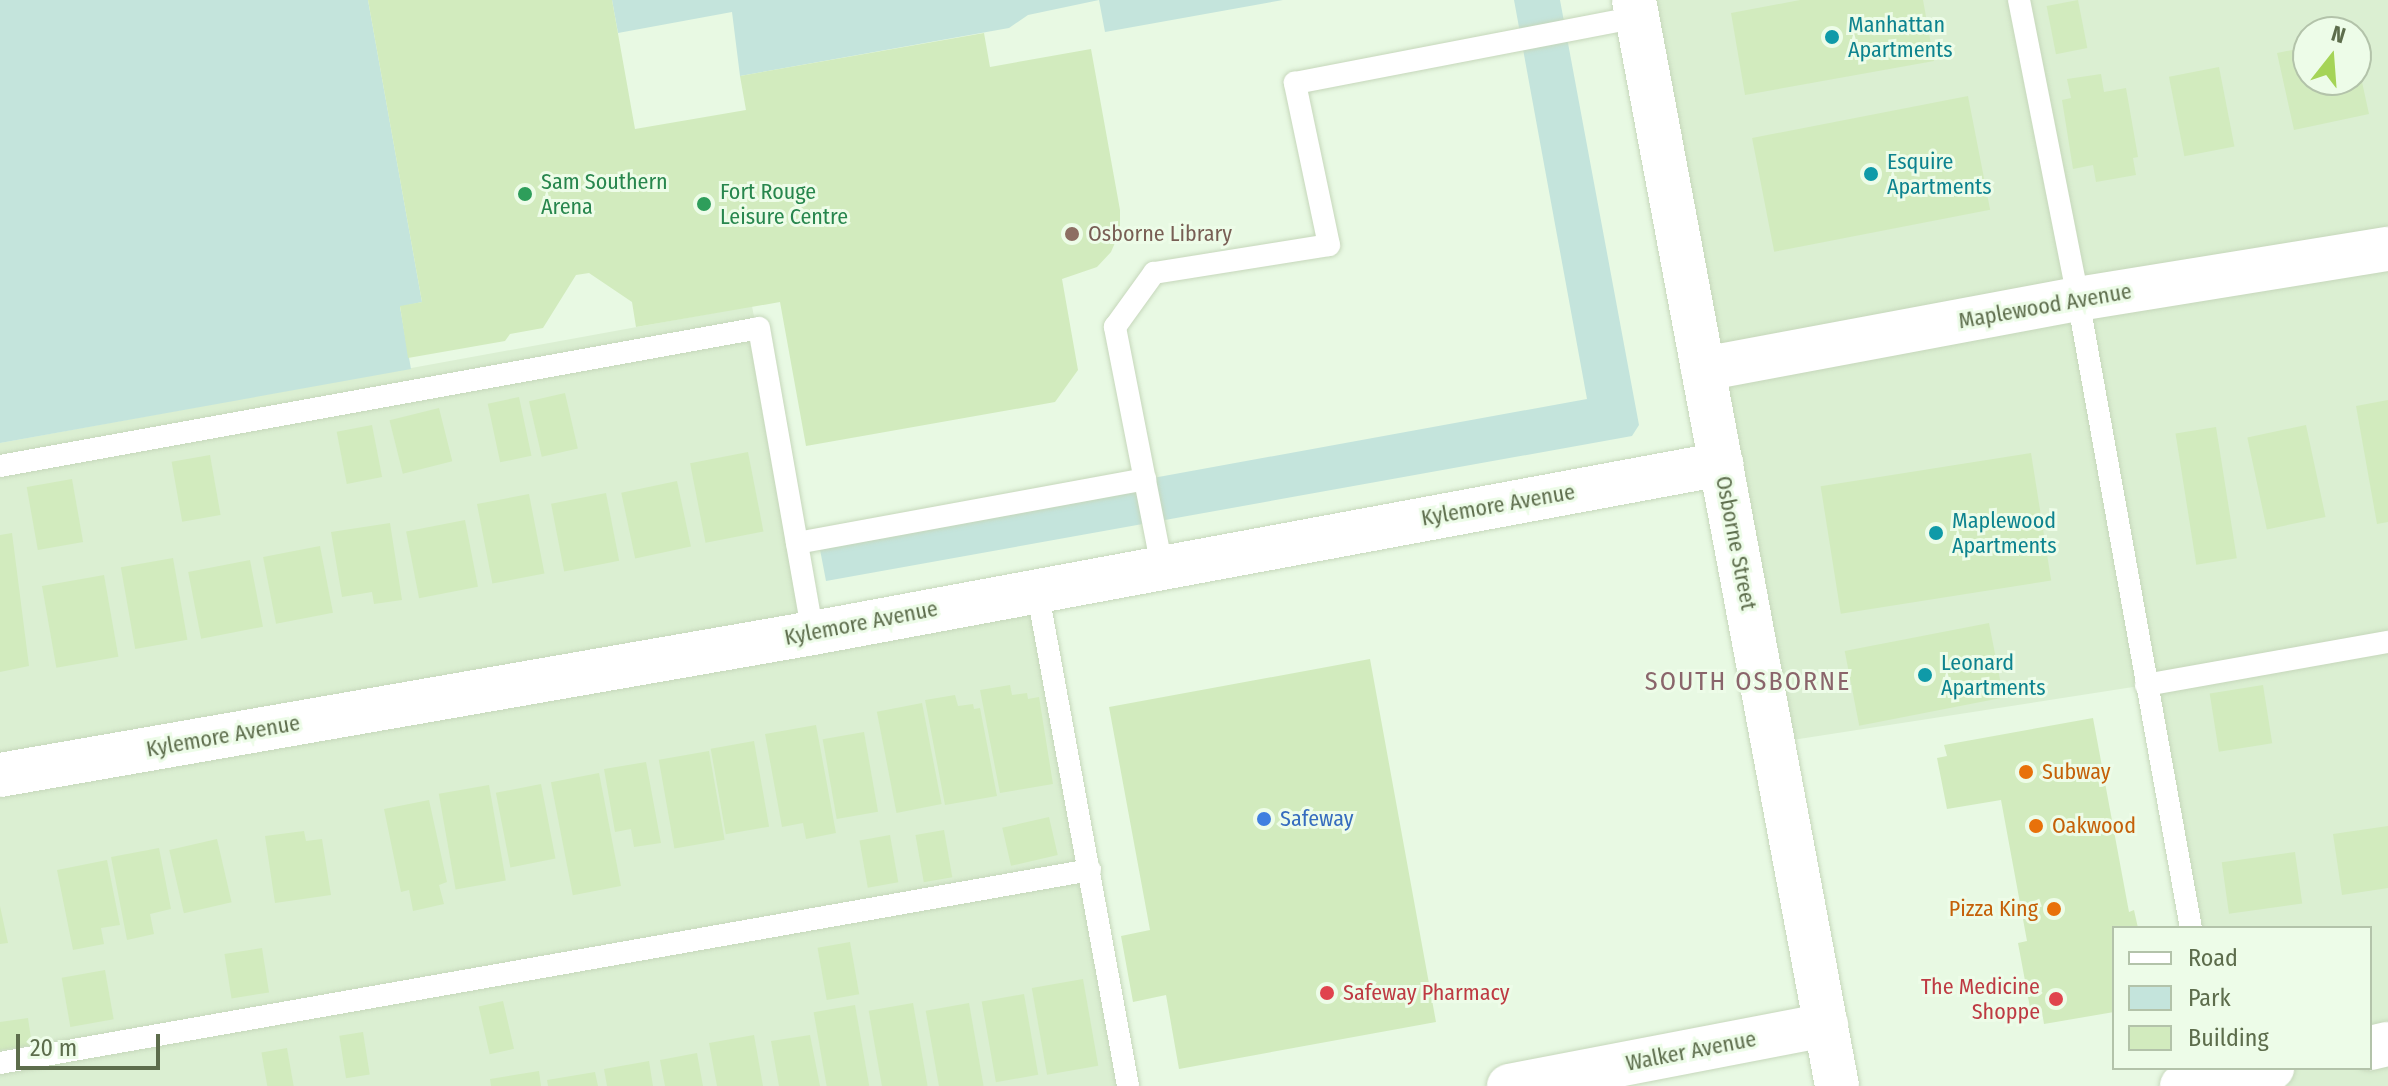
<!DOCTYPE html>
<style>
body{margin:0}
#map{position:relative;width:2388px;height:1086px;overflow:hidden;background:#e8f9e3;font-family:"Fira Sans Condensed",sans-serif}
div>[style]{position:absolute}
.residential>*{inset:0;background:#dbefd2}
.green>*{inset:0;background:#c4e4dc}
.building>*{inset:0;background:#d2ebbe;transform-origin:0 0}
.roads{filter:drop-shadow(0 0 2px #c6d7bb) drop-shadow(0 0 2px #c6d7bb)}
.service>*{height:22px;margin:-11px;padding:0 11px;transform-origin:11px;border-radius:11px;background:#fff}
.minor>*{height:44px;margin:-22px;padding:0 22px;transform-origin:22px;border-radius:22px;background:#fff}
.secondary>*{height:44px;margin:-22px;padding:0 22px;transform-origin:22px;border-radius:22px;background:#fff}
.dots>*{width:22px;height:22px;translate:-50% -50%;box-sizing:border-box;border:4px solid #edfce8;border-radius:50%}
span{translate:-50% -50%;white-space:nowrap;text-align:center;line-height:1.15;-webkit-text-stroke:6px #edfce8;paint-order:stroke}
.culture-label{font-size:22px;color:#0d838f}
.left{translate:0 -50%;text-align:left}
.leisure-label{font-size:22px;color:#27864d}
.education-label{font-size:22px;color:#785e54}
.street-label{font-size:22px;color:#5d6d4c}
.food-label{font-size:22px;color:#c56008}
.right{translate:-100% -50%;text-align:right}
.shop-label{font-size:22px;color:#366cbe}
.health-label{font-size:22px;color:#be3a42}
.quarter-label{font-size:26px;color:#8a656b;letter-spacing:2px}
.legend{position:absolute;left:2112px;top:926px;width:260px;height:144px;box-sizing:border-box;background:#edfce8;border:2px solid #b3c3aa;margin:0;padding:10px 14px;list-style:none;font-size:24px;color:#5d6d4c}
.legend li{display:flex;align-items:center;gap:16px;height:40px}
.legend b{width:40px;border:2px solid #b3c3aa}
.north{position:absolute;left:2292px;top:16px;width:80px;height:80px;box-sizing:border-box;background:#edfce8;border:2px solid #b3c3aa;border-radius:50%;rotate:17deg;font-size:22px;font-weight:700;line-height:32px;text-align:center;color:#5d6d4c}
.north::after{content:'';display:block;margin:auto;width:28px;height:36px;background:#a5d457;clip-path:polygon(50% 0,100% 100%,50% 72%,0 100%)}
.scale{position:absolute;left:16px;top:1034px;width:144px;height:36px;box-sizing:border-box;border:4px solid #5d6d4c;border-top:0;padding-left:10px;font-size:24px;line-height:28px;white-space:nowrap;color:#5d6d4c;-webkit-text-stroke:6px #edfce8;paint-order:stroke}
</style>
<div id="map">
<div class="residential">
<i style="clip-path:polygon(evenodd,1634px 0,2388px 0,2388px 1086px,2216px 1086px,2213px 1068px,2370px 1068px,2370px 928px,2188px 928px,2146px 685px,1773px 743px,1634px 0,2308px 32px,2356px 32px,2356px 80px,2308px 80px,2308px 32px)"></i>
<i style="clip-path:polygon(752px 306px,813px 632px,1037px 589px,1128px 1086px,0 1086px,0 443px)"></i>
</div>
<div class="green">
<i style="clip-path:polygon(0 0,368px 0,422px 302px,400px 307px,411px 369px,0 443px)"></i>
<i style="clip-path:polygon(612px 0,1283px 0,1105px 32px,1099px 0,1028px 15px,1009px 28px,740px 76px,732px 12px,618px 33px)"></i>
<i style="clip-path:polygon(1514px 0,1560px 0,1639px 425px,1632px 436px,826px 581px,818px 539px,1587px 399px)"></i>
</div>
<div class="building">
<i style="clip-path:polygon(368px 0,612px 0,635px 129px,746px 110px,740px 76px,984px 33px,990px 67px,1091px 49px,1120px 210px,1120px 231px,1111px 252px,1097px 267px,1062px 279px,1078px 370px,1055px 402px,806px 446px,780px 302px,636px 327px,632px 302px,589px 273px,576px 275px,543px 328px,510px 334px,505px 341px,408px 358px,400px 306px,422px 302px)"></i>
<i style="clip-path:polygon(1800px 0,1923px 0,1934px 61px,1745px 95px,1731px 13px)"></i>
<i style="left:2078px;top:0;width:49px;height:32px;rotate:79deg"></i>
<i style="clip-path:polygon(2308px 47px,2308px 80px,2356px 80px,2357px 59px,2369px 114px,2294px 130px,2277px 53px)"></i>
<i style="left:2219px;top:67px;width:81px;height:51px;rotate:79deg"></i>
<i style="clip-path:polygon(2101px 74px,2104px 92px,2126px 88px,2138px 157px,2133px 158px,2136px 175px,2096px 182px,2093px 165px,2073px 169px,2062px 100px,2071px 98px,2067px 79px)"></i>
<i style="left:1968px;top:96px;width:116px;height:220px;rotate:79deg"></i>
<i style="left:565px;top:393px;width:57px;height:37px;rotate:77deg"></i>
<i style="left:519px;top:397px;width:60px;height:32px;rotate:78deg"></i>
<i style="clip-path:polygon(2388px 400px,2388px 522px,2377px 524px,2356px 406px)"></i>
<i style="left:439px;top:408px;width:55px;height:51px;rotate:76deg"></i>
<i style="left:372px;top:425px;width:53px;height:36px;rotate:79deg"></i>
<i style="left:2306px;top:425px;width:94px;height:60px;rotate:78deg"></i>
<i style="left:2216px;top:427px;width:133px;height:41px;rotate:81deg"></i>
<i style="left:748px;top:452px;width:81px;height:59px;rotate:79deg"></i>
<i style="left:2031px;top:453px;width:129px;height:213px;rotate:81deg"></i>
<i style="left:210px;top:455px;width:61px;height:39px;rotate:80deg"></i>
<i style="left:72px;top:479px;width:64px;height:46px;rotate:80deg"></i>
<i style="left:677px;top:481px;width:67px;height:57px;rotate:78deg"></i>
<i style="left:606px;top:493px;width:69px;height:56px;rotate:79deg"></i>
<i style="left:529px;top:494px;width:81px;height:53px;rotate:79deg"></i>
<i style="left:465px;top:520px;width:68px;height:60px;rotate:79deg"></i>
<i style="clip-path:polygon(390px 523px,402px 600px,374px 604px,372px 592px,342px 597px,331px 532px)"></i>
<i style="clip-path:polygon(12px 533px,29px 666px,0 672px,0 535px)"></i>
<i style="left:320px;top:546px;width:68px;height:58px;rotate:79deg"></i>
<i style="left:173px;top:558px;width:83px;height:53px;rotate:80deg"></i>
<i style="left:250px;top:560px;width:68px;height:63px;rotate:79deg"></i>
<i style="left:104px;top:575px;width:83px;height:63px;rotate:80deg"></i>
<i style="left:1989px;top:623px;width:76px;height:147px;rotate:79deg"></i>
<i style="clip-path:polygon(1370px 659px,1436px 1022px,1179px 1069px,1166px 995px,1133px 1002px,1121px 936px,1150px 930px,1109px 707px)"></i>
<i style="clip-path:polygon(1010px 685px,1012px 695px,1027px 693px,1028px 699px,1039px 697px,1053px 784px,1000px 793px,980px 690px)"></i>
<i style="left:2263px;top:685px;width:59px;height:54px;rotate:81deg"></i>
<i style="clip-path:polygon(955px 695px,958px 706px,973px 704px,974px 709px,980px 708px,997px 796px,945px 805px,925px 700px)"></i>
<i style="left:922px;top:703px;width:103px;height:46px;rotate:79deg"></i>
<i style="clip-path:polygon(2093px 718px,2129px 912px,2134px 910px,2138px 928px,2114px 928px,2114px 1012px,2044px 1024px,2042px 1012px,2031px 1013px,2018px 943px,2027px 941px,2001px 800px,1947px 809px,1937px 758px,1947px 756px,1944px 745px)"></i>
<i style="clip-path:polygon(816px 725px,836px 833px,806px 839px,803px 823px,782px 827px,765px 734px)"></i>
<i style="left:864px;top:732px;width:81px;height:42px;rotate:80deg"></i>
<i style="left:754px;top:741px;width:87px;height:44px;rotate:80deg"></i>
<i style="left:709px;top:751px;width:90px;height:51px;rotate:80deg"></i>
<i style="clip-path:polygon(646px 762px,661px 843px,634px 847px,631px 829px,615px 832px,604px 769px)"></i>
<i style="left:599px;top:773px;width:115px;height:49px;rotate:79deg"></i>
<i style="left:541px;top:784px;width:76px;height:46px;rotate:79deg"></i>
<i style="left:489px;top:785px;width:97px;height:51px;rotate:80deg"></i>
<i style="clip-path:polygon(429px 800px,447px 882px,439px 885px,444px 904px,413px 911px,409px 890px,401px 892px,384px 809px)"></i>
<i style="left:1049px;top:817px;width:39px;height:48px;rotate:77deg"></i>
<i style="clip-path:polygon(2388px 826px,2388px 888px,2342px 895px,2333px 834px)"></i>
<i style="left:944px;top:830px;width:48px;height:29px;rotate:80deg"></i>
<i style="clip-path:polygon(304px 831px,306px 841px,322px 839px,331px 895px,275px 903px,265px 836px)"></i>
<i style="left:890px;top:835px;width:48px;height:31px;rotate:80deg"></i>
<i style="left:217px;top:839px;width:65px;height:49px;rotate:77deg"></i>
<i style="clip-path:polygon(159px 848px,171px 909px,150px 914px,154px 934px,127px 940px,111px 857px)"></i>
<i style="left:2295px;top:852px;width:52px;height:74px;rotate:82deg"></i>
<i style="clip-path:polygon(107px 860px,120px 925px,101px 928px,104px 944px,73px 950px,57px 870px)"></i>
<i style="clip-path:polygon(0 906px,8px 943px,0 944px)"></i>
<i style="left:850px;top:942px;width:53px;height:33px;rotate:80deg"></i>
<i style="left:262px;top:948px;width:45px;height:38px;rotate:81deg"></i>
<i style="left:105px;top:970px;width:50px;height:44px;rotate:80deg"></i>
<i style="left:1083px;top:979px;width:88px;height:52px;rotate:80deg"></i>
<i style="left:1024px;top:994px;width:82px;height:43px;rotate:80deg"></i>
<i style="left:503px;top:1001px;width:49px;height:25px;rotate:77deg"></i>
<i style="left:913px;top:1003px;width:84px;height:45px;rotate:80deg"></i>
<i style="left:969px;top:1003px;width:84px;height:44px;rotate:80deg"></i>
<i style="left:855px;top:1005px;width:82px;height:42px;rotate:80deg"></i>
<i style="clip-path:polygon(28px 1018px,32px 1045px,0 1050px,0 1022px)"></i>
<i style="left:363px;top:1032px;width:43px;height:24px;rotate:81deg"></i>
<i style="clip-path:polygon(754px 1035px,763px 1086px,717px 1086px,709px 1043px)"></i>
<i style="clip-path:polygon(810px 1035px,820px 1086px,779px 1086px,771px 1041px)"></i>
<i style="left:287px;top:1048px;width:39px;height:26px;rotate:80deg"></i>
<i style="clip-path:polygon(697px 1053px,703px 1086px,665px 1086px,660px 1060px)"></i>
<i style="clip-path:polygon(649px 1061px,653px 1086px,607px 1086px,604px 1069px)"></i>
<i style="clip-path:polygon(539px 1071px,541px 1086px,491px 1086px,490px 1079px)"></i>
<i style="clip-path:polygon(595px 1072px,598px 1086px,548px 1086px,547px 1080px)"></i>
</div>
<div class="roads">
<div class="service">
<i style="left:2019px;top:0;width:305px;rotate:78.8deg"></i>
<i style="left:2078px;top:299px;width:639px;rotate:79.82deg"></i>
<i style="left:0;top:466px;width:771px;rotate:-10.3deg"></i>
<i style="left:759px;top:328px;width:310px;rotate:80deg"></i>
<i style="left:797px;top:543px;width:354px;rotate:-10.4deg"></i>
<i style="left:1162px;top:567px;width:245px;rotate:-101.1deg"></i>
<i style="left:1115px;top:327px;width:67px;rotate:-54.2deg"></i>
<i style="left:1154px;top:273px;width:177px;rotate:-9.1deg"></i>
<i style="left:1329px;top:245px;width:166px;rotate:-101.9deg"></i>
<i style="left:1295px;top:83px;width:348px;rotate:-10.9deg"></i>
<i style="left:1037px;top:589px;width:505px;rotate:79.62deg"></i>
<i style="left:2146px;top:685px;width:246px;rotate:-10.1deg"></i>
<i style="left:0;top:1063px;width:1107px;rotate:-10.04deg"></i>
</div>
<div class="minor">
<i style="left:1703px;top:369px;width:381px;rotate:-10.6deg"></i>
<i style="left:2078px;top:299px;width:314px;rotate:-9.2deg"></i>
<i style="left:0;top:775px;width:825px;rotate:-9.91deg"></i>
<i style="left:813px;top:633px;width:924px;rotate:-10.54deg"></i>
<i style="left:2370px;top:1048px;width:18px;rotate:-13deg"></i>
<i style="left:1509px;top:1086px;width:323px;rotate:-10.9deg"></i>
<i style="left:2182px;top:1086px;width:92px;rotate:-11.3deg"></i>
</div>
<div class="secondary">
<i style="left:1634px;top:0;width:1105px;rotate:79.41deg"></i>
</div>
</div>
<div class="dots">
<i style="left:1832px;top:37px;background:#0f9aa8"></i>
<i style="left:1871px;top:174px;background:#0f9aa8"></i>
<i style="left:525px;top:194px;background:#2e9e5b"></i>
<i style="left:704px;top:204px;background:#2e9e5b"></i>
<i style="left:1072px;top:234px;background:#8d6e63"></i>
<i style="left:1936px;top:533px;background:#0f9aa8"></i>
<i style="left:1925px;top:675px;background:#0f9aa8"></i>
<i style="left:2026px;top:772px;background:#e8710a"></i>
<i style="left:1264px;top:819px;background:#3f7fe0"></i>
<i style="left:2036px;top:826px;background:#e8710a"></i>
<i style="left:2054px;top:909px;background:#e8710a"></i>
<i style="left:1327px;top:993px;background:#e0444e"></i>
<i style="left:2056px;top:999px;background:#e0444e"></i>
</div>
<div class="culture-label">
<span class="left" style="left:1848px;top:37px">Manhattan<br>Apartments</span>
<span class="left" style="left:1887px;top:174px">Esquire<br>Apartments</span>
<span class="left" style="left:1952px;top:533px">Maplewood<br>Apartments</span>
<span class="left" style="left:1941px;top:675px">Leonard<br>Apartments</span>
</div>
<div class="leisure-label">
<span class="left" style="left:541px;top:194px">Sam Southern<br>Arena</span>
<span class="left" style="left:720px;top:204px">Fort Rouge<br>Leisure Centre</span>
</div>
<div class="education-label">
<span class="left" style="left:1088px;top:234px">Osborne Library</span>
</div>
<div class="street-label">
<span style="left:2045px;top:306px;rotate:-10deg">Maplewood Avenue</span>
<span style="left:1498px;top:505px;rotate:-10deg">Kylemore Avenue</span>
<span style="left:1736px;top:543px;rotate:79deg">Osborne Street</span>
<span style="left:861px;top:623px;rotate:-11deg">Kylemore Avenue</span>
<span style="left:223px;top:736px;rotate:-10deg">Kylemore Avenue</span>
<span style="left:1691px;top:1051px;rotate:-11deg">Walker Avenue</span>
</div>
<div class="food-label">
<span class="left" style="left:2042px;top:772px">Subway</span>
<span class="left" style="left:2052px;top:826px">Oakwood</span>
<span class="right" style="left:2038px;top:909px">Pizza King</span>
</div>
<div class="shop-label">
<span class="left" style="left:1280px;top:819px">Safeway</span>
</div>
<div class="health-label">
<span class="right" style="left:2040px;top:999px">The Medicine<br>Shoppe</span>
<span class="left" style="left:1343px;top:993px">Safeway Pharmacy</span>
</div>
<div class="quarter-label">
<span style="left:1748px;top:682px">SOUTH OSBORNE</span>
</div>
<ul class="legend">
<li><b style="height:10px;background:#fff"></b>Road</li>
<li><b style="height:22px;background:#c4e4dc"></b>Park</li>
<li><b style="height:22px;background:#d2ebbe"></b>Building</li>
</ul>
<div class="north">N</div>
<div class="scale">20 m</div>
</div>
